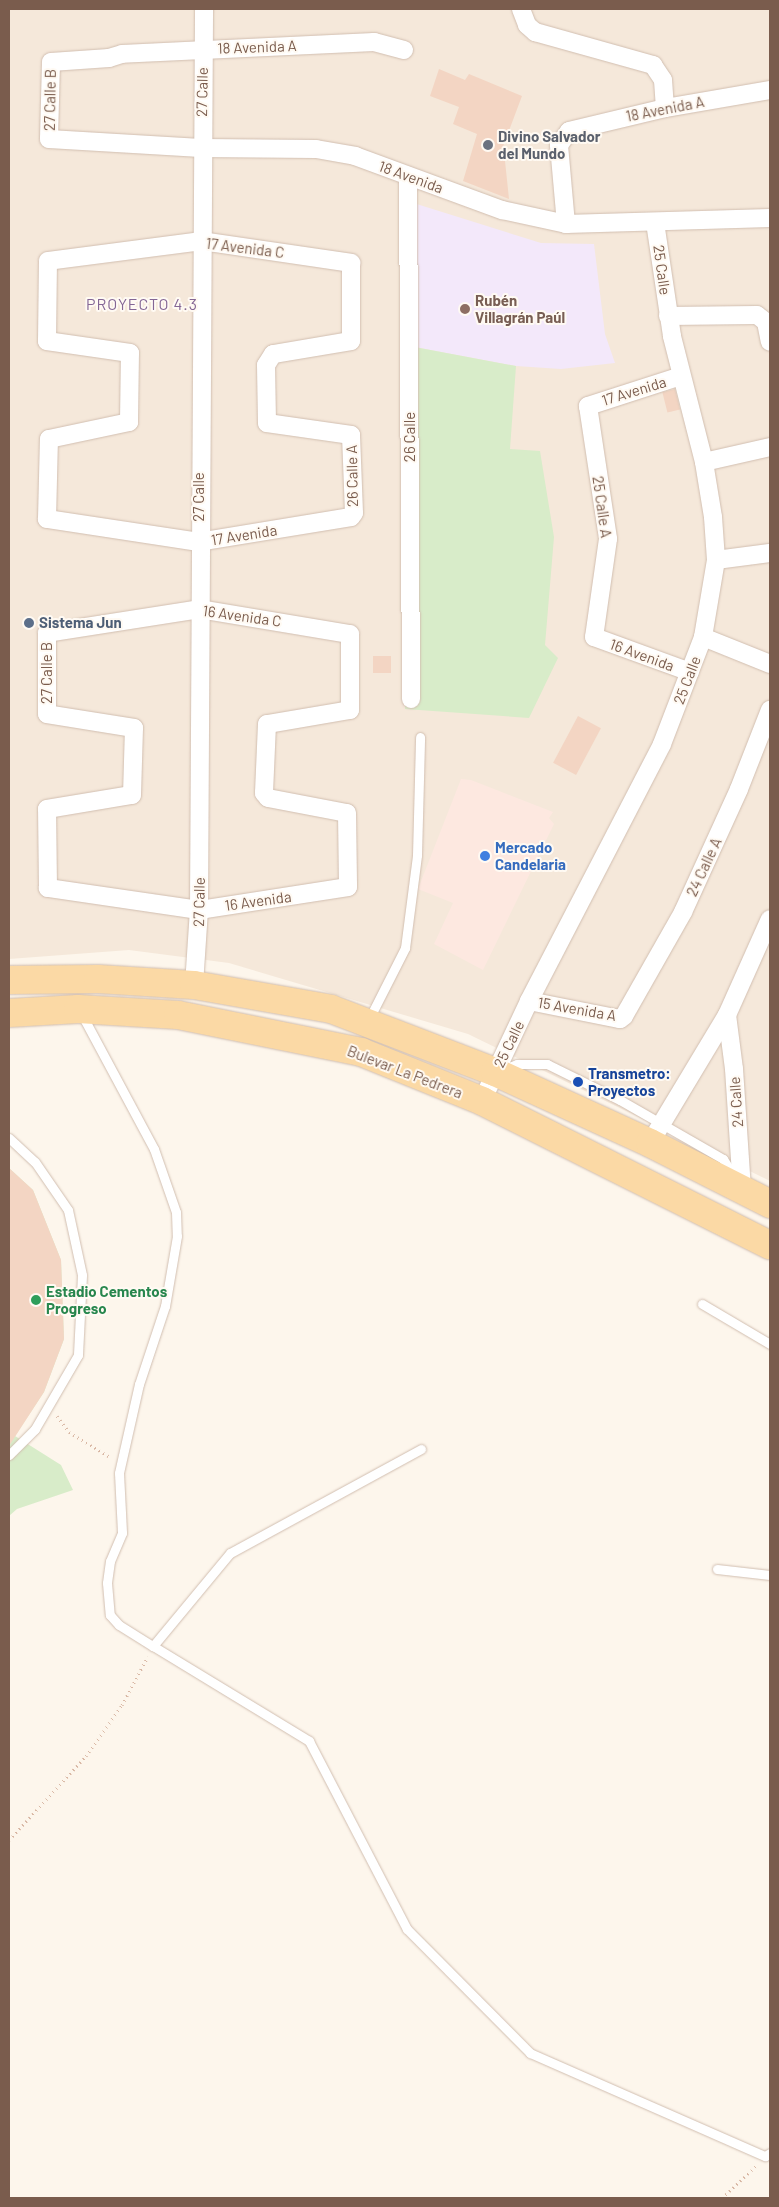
<!DOCTYPE html>
<meta charset="utf-8">
<style>
body{margin:0}
#map{position:relative;width:779px;height:2207px;overflow:hidden;background:#fdf6ec;font-family:Barlow,sans-serif}
div>[style]{position:absolute}
.residential>*{inset:0;background:#f5e8da}
.commercial>*{inset:0;background:#fde8e0}
.education>*{inset:0;background:#f3e8fa}
.green>*{inset:0;background:#d8ecc9}
.building>*{inset:0;background:#f3d5c3;transform-origin:0 0}
.path>*{height:3px;margin-top:-1.5px;transform-origin:0;background:repeating-linear-gradient(90deg,#d9b8a5 0 1px,transparent 0 5px)}
.roads{filter:drop-shadow(0 0 1px #d1beb0) drop-shadow(0 0 1px #d1beb0)}
.service>*{height:9px;margin:-4.5px;padding:0 4.5px;transform-origin:4.5px;border-radius:4.5px;background:#fff}
.minor>*{height:18px;margin:-9px;padding:0 9px;transform-origin:9px;border-radius:9px;background:#fff}
.primary>*{height:28px;margin:-14px;padding:0 14px;transform-origin:14px;border-radius:14px;background:#fbd9a5}
.dots>*{width:14px;height:14px;translate:-50% -50%;box-sizing:border-box;border:2px solid #fffaf3;border-radius:50%}
span{translate:-50% -50%;white-space:nowrap;text-align:center;line-height:1.15;-webkit-text-stroke:4px #fffaf3;paint-order:stroke}
.street-label{font-size:15px;color:#7a5c4d}
.worship-label{font-size:15px;color:#5b616d;font-weight:700}
.left{translate:0 -50%;text-align:left}
.education-label{font-size:15px;color:#785e54;font-weight:700}
.service-label{font-size:15px;color:#4e5e75;font-weight:700}
.shop-label{font-size:15px;color:#366cbe;font-weight:700}
.transit-label{font-size:15px;color:#164399;font-weight:700}
.leisure-label{font-size:15px;color:#27864d;font-weight:700}
.neighbourhood-label{font-size:16px;color:#846695;letter-spacing:1px}
.frame{position:absolute;inset:0;border:10px solid #7a5c4d;pointer-events:none}
</style>
<div id="map">
<div class="residential">
<i style="clip-path:polygon(9px 9px,770px 9px,770px 1181px,468px 1034px,229px 963px,129px 950px,9px 959px)"></i>
</div>
<div class="commercial">
<i style="clip-path:polygon(461px 779px,471px 780px,553px 812px,549px 818px,554px 824px,483px 970px,434px 944px,453px 903px,418px 889px)"></i>
</div>
<div class="education">
<i style="clip-path:polygon(407px 201px,541px 243px,594px 244px,605px 334px,615px 363px,561px 369px,516px 366px,404px 345px)"></i>
</div>
<div class="green">
<i style="clip-path:polygon(404px 345px,516px 366px,510px 449px,540px 451px,554px 537px,545px 645px,558px 658px,529px 718px,405px 709px)"></i>
<i style="clip-path:polygon(9px 1168px,33px 1190px,61px 1260px,64px 1339px,44px 1392px,15px 1436px,61px 1465px,73px 1490px,17px 1509px,9px 1516px)"></i>
</div>
<div class="building">
<i style="clip-path:polygon(439px 69px,465px 80px,469px 74px,522px 96px,499px 157px,505px 161px,509px 199px,463px 181px,477px 134px,453px 124px,459px 107px,430px 96px)"></i>
<i style="left:675px;top:389px;width:21px;height:13px;rotate:76deg"></i>
<i style="left:373px;top:656px;width:18px;height:17px"></i>
<i style="left:578px;top:716px;width:26px;height:53px;rotate:28deg"></i>
<i style="clip-path:polygon(9px 1168px,33px 1190px,61px 1260px,64px 1339px,44px 1392px,9px 1446px)"></i>
</div>
<div class="path">
<i style="left:57px;top:1416px;width:20px;rotate:53deg"></i>
<i style="left:69px;top:1432px;width:48px;rotate:31.4deg"></i>
<i style="left:9px;top:1840px;width:114px;rotate:-47.5deg"></i>
<i style="left:86px;top:1756px;width:62px;rotate:-54.8deg"></i>
<i style="left:122px;top:1705px;width:55px;rotate:-62deg"></i>
<i style="left:722px;top:2198px;width:47px;rotate:-43.3deg"></i>
</div>
<div class="roads">
<div class="service">
<i style="left:81px;top:1013px;width:154px;rotate:61.8deg"></i>
<i style="left:154px;top:1149px;width:67px;rotate:70.8deg"></i>
<i style="left:176px;top:1212px;width:24px;rotate:88deg"></i>
<i style="left:177px;top:1236px;width:71px;rotate:99.7deg"></i>
<i style="left:165px;top:1306px;width:82px;rotate:108.4deg"></i>
<i style="left:139px;top:1384px;width:91px;rotate:102.7deg"></i>
<i style="left:119px;top:1473px;width:60px;rotate:87.1deg"></i>
<i style="left:122px;top:1533px;width:30px;rotate:113deg"></i>
<i style="left:110px;top:1561px;width:22px;rotate:98deg"></i>
<i style="left:107px;top:1583px;width:32px;rotate:85deg"></i>
<i style="left:110px;top:1615px;width:13px;rotate:48deg"></i>
<i style="left:119px;top:1625px;width:40px;rotate:32deg"></i>
<i style="left:369px;top:1019px;width:80px;rotate:-63.1deg"></i>
<i style="left:405px;top:948px;width:94px;rotate:-82.6deg"></i>
<i style="left:417px;top:855px;width:118px;rotate:-88.5deg"></i>
<i style="left:504px;top:1069px;width:14px;rotate:-21deg"></i>
<i style="left:517px;top:1064px;width:30px"></i>
<i style="left:547px;top:1064px;width:81px;rotate:26.3deg"></i>
<i style="left:620px;top:1100px;width:119px;rotate:29.8deg"></i>
<i style="left:723px;top:1159px;width:22px;rotate:58deg"></i>
<i style="left:9px;top:1138px;width:35px;rotate:43deg"></i>
<i style="left:35px;top:1162px;width:58px;rotate:55.5deg"></i>
<i style="left:68px;top:1210px;width:66px;rotate:77.8deg"></i>
<i style="left:82px;top:1275px;width:80px;rotate:92.9deg"></i>
<i style="left:78px;top:1355px;width:86px;rotate:120.2deg"></i>
<i style="left:35px;top:1429px;width:37px;rotate:135deg"></i>
<i style="left:702px;top:1304px;width:79px;rotate:30.5deg"></i>
<i style="left:421px;top:1449px;width:217px;rotate:151.4deg"></i>
<i style="left:230px;top:1553px;width:121px;rotate:129.6deg"></i>
<i style="left:153px;top:1646px;width:183px;rotate:31.3deg"></i>
<i style="left:309px;top:1741px;width:212px;rotate:62.5deg"></i>
<i style="left:407px;top:1929px;width:175px;rotate:45.2deg"></i>
<i style="left:530px;top:2053px;width:257px;rotate:23.7deg"></i>
<i style="left:765px;top:2156px;width:6px;rotate:-31deg"></i>
<i style="left:717px;top:1569px;width:53px;rotate:6.5deg"></i>
</div>
<div class="minor">
<i style="left:521px;top:9px;width:17px;rotate:69deg"></i>
<i style="left:527px;top:25px;width:11px;rotate:41deg"></i>
<i style="left:535px;top:32px;width:123px;rotate:15.6deg"></i>
<i style="left:653px;top:65px;width:18px;rotate:56deg"></i>
<i style="left:663px;top:80px;width:28px;rotate:86deg"></i>
<i style="left:404px;top:50px;width:31px;rotate:-165deg"></i>
<i style="left:374px;top:42px;width:252px;rotate:177.3deg"></i>
<i style="left:122px;top:54px;width:14px;rotate:163deg"></i>
<i style="left:109px;top:58px;width:58px;rotate:176.1deg"></i>
<i style="left:51px;top:62px;width:77px;rotate:91.5deg"></i>
<i style="left:49px;top:139px;width:152px;rotate:3.4deg"></i>
<i style="left:201px;top:148px;width:115px;rotate:0.5deg"></i>
<i style="left:316px;top:149px;width:40px;rotate:10deg"></i>
<i style="left:355px;top:156px;width:157px;rotate:20.2deg"></i>
<i style="left:502px;top:210px;width:66px;rotate:12.3deg"></i>
<i style="left:566px;top:224px;width:204px;rotate:-1.7deg"></i>
<i style="left:408px;top:176px;width:523px;rotate:89.67deg"></i>
<i style="left:566px;top:224px;width:79px;rotate:-95.1deg"></i>
<i style="left:559px;top:145px;width:17px;rotate:-54deg"></i>
<i style="left:569px;top:131px;width:99px;rotate:-13.5deg"></i>
<i style="left:665px;top:108px;width:107px;rotate:-9.7deg"></i>
<i style="left:201px;top:241px;width:152px;rotate:8.3deg"></i>
<i style="left:351px;top:263px;width:78px;rotate:90deg"></i>
<i style="left:351px;top:341px;width:79px;rotate:170.5deg"></i>
<i style="left:273px;top:354px;width:13px;rotate:122deg"></i>
<i style="left:266px;top:365px;width:58px;rotate:89deg"></i>
<i style="left:267px;top:423px;width:85px;rotate:8.1deg"></i>
<i style="left:351px;top:435px;width:78px;rotate:87.8deg"></i>
<i style="left:354px;top:513px;width:5px;rotate:127deg"></i>
<i style="left:351px;top:517px;width:154px;rotate:170.7deg"></i>
<i style="left:199px;top:542px;width:154px;rotate:-171.4deg"></i>
<i style="left:47px;top:519px;width:80px;rotate:-88.6deg"></i>
<i style="left:49px;top:439px;width:82px;rotate:-12deg"></i>
<i style="left:129px;top:422px;width:69px;rotate:-89.2deg"></i>
<i style="left:130px;top:353px;width:84px;rotate:-171.8deg"></i>
<i style="left:47px;top:341px;width:80px;rotate:-89.3deg"></i>
<i style="left:48px;top:261px;width:154px;rotate:-7.4deg"></i>
<i style="left:668px;top:316px;width:89px;rotate:-0.6deg"></i>
<i style="left:757px;top:315px;width:11px;rotate:38deg"></i>
<i style="left:766px;top:322px;width:20px;rotate:79deg"></i>
<i style="left:681px;top:376px;width:98px;rotate:162.1deg"></i>
<i style="left:588px;top:406px;width:134px;rotate:81.4deg"></i>
<i style="left:608px;top:539px;width:99px;rotate:98.1deg"></i>
<i style="left:594px;top:637px;width:102px;rotate:20deg"></i>
<i style="left:704px;top:462px;width:68px;rotate:-12.8deg"></i>
<i style="left:716px;top:560px;width:54px;rotate:-7.4deg"></i>
<i style="left:200px;top:609px;width:152px;rotate:9.5deg"></i>
<i style="left:350px;top:634px;width:76px;rotate:90deg"></i>
<i style="left:350px;top:710px;width:84px;rotate:170.4deg"></i>
<i style="left:267px;top:724px;width:69px;rotate:92.5deg"></i>
<i style="left:264px;top:793px;width:6px;rotate:51deg"></i>
<i style="left:268px;top:798px;width:80px;rotate:10.8deg"></i>
<i style="left:347px;top:813px;width:74px;rotate:89.2deg"></i>
<i style="left:348px;top:887px;width:151px;rotate:171.2deg"></i>
<i style="left:199px;top:910px;width:153px;rotate:-171.7deg"></i>
<i style="left:48px;top:888px;width:79px;rotate:-90.7deg"></i>
<i style="left:47px;top:809px;width:86px;rotate:-9.4deg"></i>
<i style="left:132px;top:795px;width:67px;rotate:-88.3deg"></i>
<i style="left:134px;top:728px;width:88px;rotate:-170.9deg"></i>
<i style="left:47px;top:714px;width:81px;rotate:-90deg"></i>
<i style="left:47px;top:633px;width:155px;rotate:-8.9deg"></i>
<i style="left:703px;top:637px;width:72px;rotate:21.9deg"></i>
<i style="left:194px;top:985px;width:75px;rotate:-86.2deg"></i>
<i style="left:199px;top:910px;width:901px;rotate:-89.68deg"></i>
<i style="left:529px;top:1001px;width:93px;rotate:11.2deg"></i>
<i style="left:620px;top:1019px;width:5px;rotate:-37deg"></i>
<i style="left:624px;top:1016px;width:120px;rotate:-60.4deg"></i>
<i style="left:683px;top:912px;width:135px;rotate:-65.5deg"></i>
<i style="left:739px;top:789px;width:85px;rotate:-68.6deg"></i>
<i style="left:727px;top:1015px;width:54px;rotate:82.6deg"></i>
<i style="left:734px;top:1069px;width:120px;rotate:86.2deg"></i>
<i style="left:482px;top:1101px;width:110px;rotate:-64.8deg"></i>
<i style="left:529px;top:1001px;width:289px;rotate:-62.6deg"></i>
<i style="left:662px;top:744px;width:115px;rotate:-69deg"></i>
<i style="left:703px;top:637px;width:78px;rotate:-80.4deg"></i>
<i style="left:716px;top:560px;width:43px;rotate:-94deg"></i>
<i style="left:713px;top:517px;width:56px;rotate:-99.3deg"></i>
<i style="left:704px;top:462px;width:130px;rotate:-104.3deg"></i>
<i style="left:672px;top:336px;width:115px;rotate:-98.5deg"></i>
<i style="left:650px;top:1143px;width:149px;rotate:-59deg"></i>
<i style="left:727px;top:1015px;width:105px;rotate:-65.9deg"></i>
</div>
<div class="primary">
<i style="left:9px;top:980px;width:89px;rotate:-0.6deg"></i>
<i style="left:98px;top:979px;width:96px;rotate:3.6deg"></i>
<i style="left:194px;top:985px;width:139px;rotate:9.9deg"></i>
<i style="left:331px;top:1009px;width:176px;rotate:21deg"></i>
<i style="left:495px;top:1072px;width:170px;rotate:24.6deg"></i>
<i style="left:650px;top:1143px;width:135px;rotate:26.9deg"></i>
<i style="left:9px;top:1013px;width:69px;rotate:-3.3deg"></i>
<i style="left:78px;top:1009px;width:100px;rotate:3.4deg"></i>
<i style="left:178px;top:1015px;width:187px;rotate:11.4deg"></i>
<i style="left:361px;top:1052px;width:131px;rotate:22deg"></i>
<i style="left:482px;top:1101px;width:322px;rotate:26.6deg"></i>
</div>
</div>
<div class="dots">
<i style="left:488px;top:145px;background:#6b7280"></i>
<i style="left:465px;top:309px;background:#8d6e63"></i>
<i style="left:29px;top:623px;background:#5c6f8a"></i>
<i style="left:485px;top:856px;background:#3f7fe0"></i>
<i style="left:578px;top:1082px;background:#1a4fb4"></i>
<i style="left:36px;top:1300px;background:#2e9e5b"></i>
</div>
<div class="street-label">
<span style="left:257px;top:47px;rotate:-2deg">18 Avenida A</span>
<span style="left:202px;top:92px;rotate:-89deg">27 Calle</span>
<span style="left:50px;top:100px;rotate:-89deg">27 Calle B</span>
<span style="left:665px;top:109px;rotate:-11deg">18 Avenida A</span>
<span style="left:411px;top:177px;rotate:20deg">18 Avenida</span>
<span style="left:245px;top:248px;rotate:7deg">17 Avenida C</span>
<span style="left:662px;top:270px;rotate:82deg">25 Calle</span>
<span style="left:634px;top:391px;rotate:-17deg">17 Avenida</span>
<span style="left:410px;top:437px;rotate:-90deg">26 Calle</span>
<span style="left:352px;top:476px;rotate:-91deg">26 Calle A</span>
<span style="left:199px;top:497px;rotate:-90deg">27 Calle</span>
<span style="left:602px;top:507px;rotate:82deg">25 Calle A</span>
<span style="left:244px;top:535px;rotate:-9deg">17 Avenida</span>
<span style="left:242px;top:616px;rotate:8deg">16 Avenida C</span>
<span style="left:642px;top:655px;rotate:20deg">16 Avenida</span>
<span style="left:47px;top:673px;rotate:-90deg">27 Calle B</span>
<span style="left:687px;top:680px;rotate:-69deg">25 Calle</span>
<span style="left:704px;top:867px;rotate:-65deg">24 Calle A</span>
<span style="left:258px;top:901px;rotate:-8deg">16 Avenida</span>
<span style="left:199px;top:902px;rotate:-89deg">27 Calle</span>
<span style="left:577px;top:1009px;rotate:10deg">15 Avenida A</span>
<span style="left:509px;top:1044px;rotate:-64deg">25 Calle</span>
<span style="left:405px;top:1072px;rotate:21deg">Bulevar La Pedrera</span>
<span style="left:736px;top:1102px;rotate:-94deg">24 Calle</span>
</div>
<div class="worship-label">
<span class="left" style="left:498px;top:145px">Divino Salvador<br>del Mundo</span>
</div>
<div class="education-label">
<span class="left" style="left:475px;top:309px">Rubén<br>Villagrán Paúl</span>
</div>
<div class="service-label">
<span class="left" style="left:39px;top:623px">Sistema Jun</span>
</div>
<div class="shop-label">
<span class="left" style="left:495px;top:856px">Mercado<br>Candelaria</span>
</div>
<div class="transit-label">
<span class="left" style="left:588px;top:1082px">Transmetro:<br>Proyectos</span>
</div>
<div class="leisure-label">
<span class="left" style="left:46px;top:1300px">Estadio Cementos<br>Progreso</span>
</div>
<div class="neighbourhood-label">
<span style="left:142px;top:304px">PROYECTO 4.3</span>
</div>
<div class="frame"></div>
</div>
